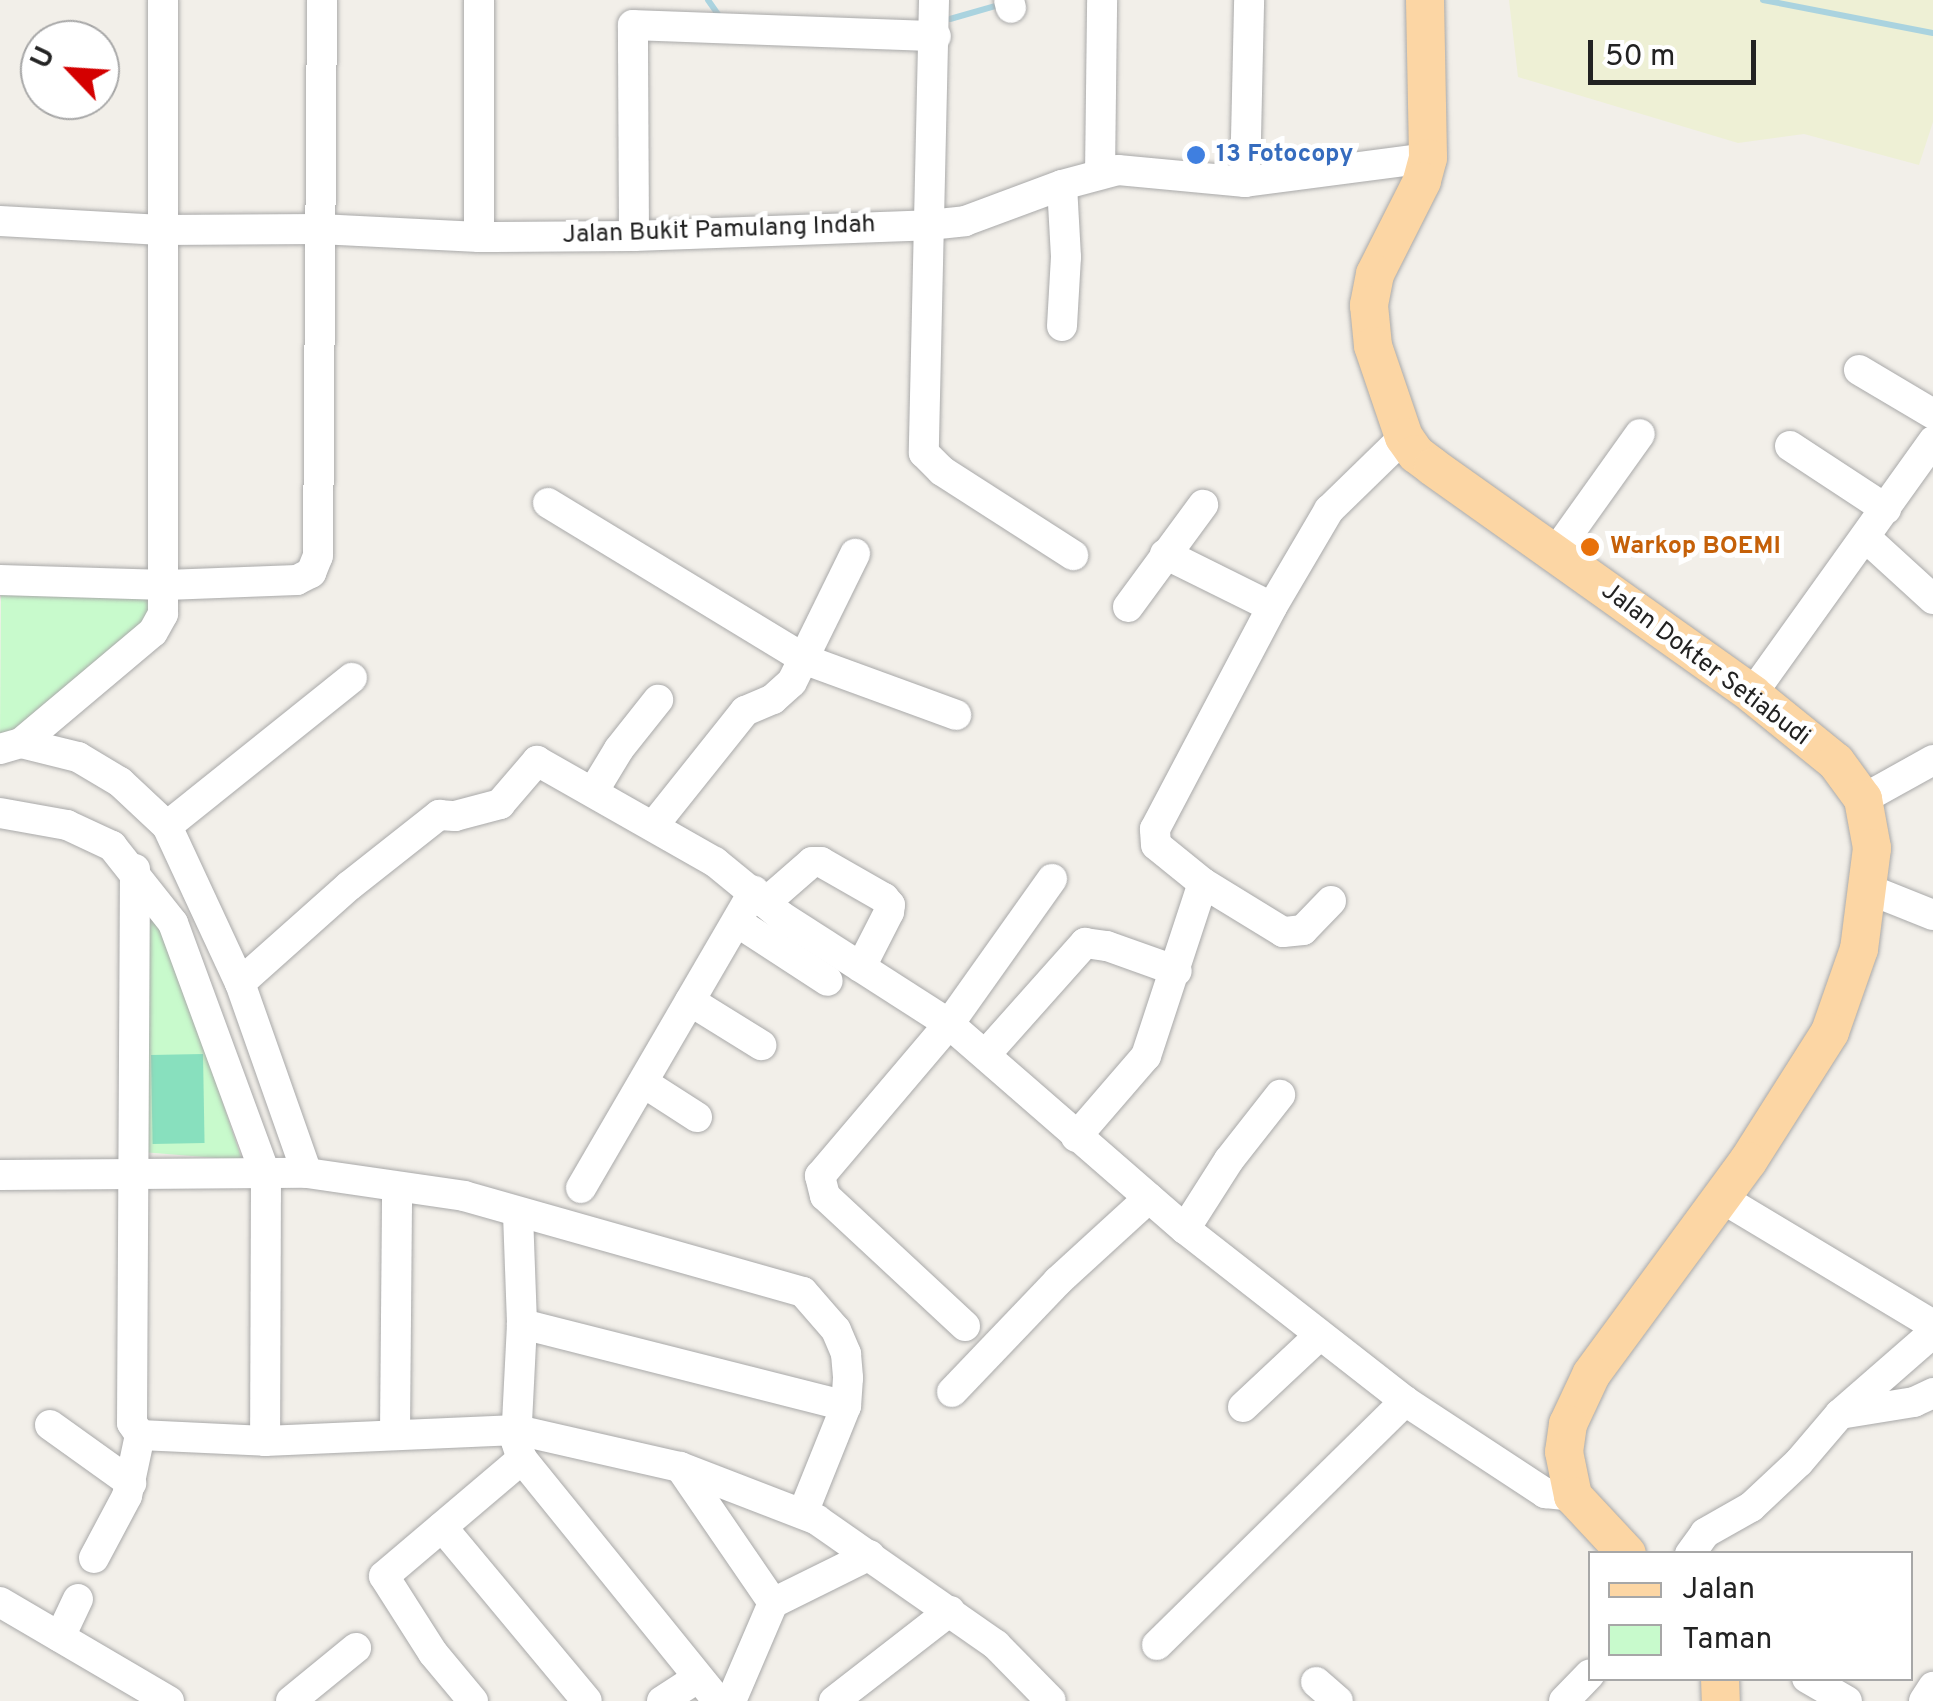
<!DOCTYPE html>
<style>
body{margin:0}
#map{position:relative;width:1933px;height:1701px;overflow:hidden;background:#f2efe9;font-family:Overpass,sans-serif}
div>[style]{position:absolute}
.farmland>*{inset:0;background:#eef0d5}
.park>*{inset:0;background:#c8facc}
.pitch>*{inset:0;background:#88e0be;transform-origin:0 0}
.stream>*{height:6px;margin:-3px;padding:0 3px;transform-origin:3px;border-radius:3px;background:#aad3df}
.roads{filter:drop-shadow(0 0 2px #a9a9a9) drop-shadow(0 0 2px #a9a9a9)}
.minor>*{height:30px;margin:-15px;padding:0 15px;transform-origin:15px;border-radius:15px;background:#fff}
.major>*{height:38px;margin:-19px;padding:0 19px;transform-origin:19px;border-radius:19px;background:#fcd6a4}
.dots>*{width:28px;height:28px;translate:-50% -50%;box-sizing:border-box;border:5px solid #fff;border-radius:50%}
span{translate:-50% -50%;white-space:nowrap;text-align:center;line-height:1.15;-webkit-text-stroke:10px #fff;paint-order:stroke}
.shop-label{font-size:25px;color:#366cbe;font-weight:700}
.left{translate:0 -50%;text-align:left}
.street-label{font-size:25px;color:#222}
.food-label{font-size:25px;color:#c56008;font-weight:700}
.legend{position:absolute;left:1588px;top:1551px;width:325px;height:130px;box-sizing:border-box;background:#fff;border:2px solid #a7a7a7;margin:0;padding:12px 18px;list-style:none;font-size:30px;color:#222}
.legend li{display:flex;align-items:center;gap:20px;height:50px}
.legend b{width:50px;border:2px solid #a7a7a7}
.north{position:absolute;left:20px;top:20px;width:100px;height:100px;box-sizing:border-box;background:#fff;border:2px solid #a7a7a7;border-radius:50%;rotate:295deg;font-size:28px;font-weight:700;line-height:40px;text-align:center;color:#222}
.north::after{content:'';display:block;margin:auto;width:35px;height:45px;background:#d40000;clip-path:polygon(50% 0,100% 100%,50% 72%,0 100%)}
.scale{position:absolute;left:1588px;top:40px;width:168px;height:45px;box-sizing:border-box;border:5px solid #222;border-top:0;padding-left:12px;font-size:30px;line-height:35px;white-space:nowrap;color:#222;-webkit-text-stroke:8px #fff;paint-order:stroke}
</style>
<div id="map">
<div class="farmland">
<i style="clip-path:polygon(1509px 0,1933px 0,1933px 122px,1919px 165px,1804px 134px,1738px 143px,1518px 77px)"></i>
</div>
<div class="park">
<i style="clip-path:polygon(1px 590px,154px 593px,152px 621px,16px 735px,0 737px)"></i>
<i style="clip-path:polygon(139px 897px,166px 934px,242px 1160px,142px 1152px)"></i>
</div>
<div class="pitch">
<i style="left:203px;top:1054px;width:89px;height:52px;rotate:89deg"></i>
</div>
<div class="stream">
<i style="left:708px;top:0;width:21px;rotate:55deg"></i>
<i style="left:1763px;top:0;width:173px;rotate:11deg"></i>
<i style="left:950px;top:19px;width:54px;rotate:-16.1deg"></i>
</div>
<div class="roads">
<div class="minor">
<i style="left:934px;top:0;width:453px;rotate:91.3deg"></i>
<i style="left:924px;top:453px;width:25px;rotate:45deg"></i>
<i style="left:942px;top:471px;width:156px;rotate:32.7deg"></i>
<i style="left:1009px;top:0;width:8px;rotate:76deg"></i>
<i style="left:1100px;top:174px;width:174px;rotate:-89.3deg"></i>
<i style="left:1245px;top:182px;width:182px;rotate:-88.7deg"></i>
<i style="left:0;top:221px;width:162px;rotate:3.2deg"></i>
<i style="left:162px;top:230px;width:157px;rotate:-0.4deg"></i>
<i style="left:319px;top:229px;width:160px;rotate:2.9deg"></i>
<i style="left:479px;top:237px;width:155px;rotate:-0.4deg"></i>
<i style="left:634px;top:236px;width:295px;rotate:-2.1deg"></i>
<i style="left:929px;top:225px;width:36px;rotate:-6deg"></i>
<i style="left:965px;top:221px;width:103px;rotate:-20.4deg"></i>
<i style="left:1062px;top:185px;width:58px;rotate:-15deg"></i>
<i style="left:1118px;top:170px;width:128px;rotate:5.4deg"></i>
<i style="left:1245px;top:182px;width:185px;rotate:-7.5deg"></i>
<i style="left:634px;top:236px;width:211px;rotate:-90.3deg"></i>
<i style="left:633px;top:25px;width:303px;rotate:2.1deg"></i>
<i style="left:479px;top:237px;width:237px;rotate:-90deg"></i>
<i style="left:1062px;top:326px;width:69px;rotate:-86.7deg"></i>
<i style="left:1066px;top:257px;width:72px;rotate:-93.2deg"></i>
<i style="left:1859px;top:370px;width:86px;rotate:30.7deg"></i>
<i style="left:1790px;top:446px;width:115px;rotate:33.3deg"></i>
<i style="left:548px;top:503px;width:302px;rotate:31.3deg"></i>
<i style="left:806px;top:660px;width:160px;rotate:20.1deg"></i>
<i style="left:1865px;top:537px;width:92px;rotate:42.4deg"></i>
<i style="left:1555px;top:553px;width:146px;rotate:-54.5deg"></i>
<i style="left:1165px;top:554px;width:119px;rotate:26.4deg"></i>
<i style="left:0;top:580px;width:166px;rotate:1.7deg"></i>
<i style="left:166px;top:585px;width:131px;rotate:-2.2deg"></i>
<i style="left:297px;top:580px;width:16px;rotate:-27deg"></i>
<i style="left:311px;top:573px;width:18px;rotate:-68deg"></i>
<i style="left:318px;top:556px;width:556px;rotate:-89.59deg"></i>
<i style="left:1128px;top:607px;width:127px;rotate:-53.7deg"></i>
<i style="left:1752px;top:694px;width:311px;rotate:-54.4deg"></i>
<i style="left:21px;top:743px;width:172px;rotate:-40.1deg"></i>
<i style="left:153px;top:632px;width:21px;rotate:-61deg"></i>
<i style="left:163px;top:614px;width:614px;rotate:-90deg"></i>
<i style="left:0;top:749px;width:22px;rotate:-16deg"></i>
<i style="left:21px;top:743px;width:59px;rotate:13.8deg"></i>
<i style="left:78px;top:757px;width:49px;rotate:30.8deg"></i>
<i style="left:120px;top:782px;width:64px;rotate:43.1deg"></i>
<i style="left:167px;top:826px;width:173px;rotate:65.1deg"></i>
<i style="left:240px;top:983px;width:201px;rotate:70.6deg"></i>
<i style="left:593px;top:792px;width:50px;rotate:-58.8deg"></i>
<i style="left:619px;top:749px;width:63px;rotate:-51.5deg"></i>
<i style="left:1863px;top:799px;width:80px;rotate:-29.1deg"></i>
<i style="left:0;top:813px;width:68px;rotate:10.2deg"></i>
<i style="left:67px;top:825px;width:50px;rotate:25deg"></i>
<i style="left:112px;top:846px;width:98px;rotate:51.6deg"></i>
<i style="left:173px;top:923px;width:270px;rotate:69.8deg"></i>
<i style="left:266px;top:1176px;width:265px;rotate:90.2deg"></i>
<i style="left:654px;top:825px;width:146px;rotate:-51.4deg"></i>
<i style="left:745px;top:711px;width:30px;rotate:-23deg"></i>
<i style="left:773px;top:699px;width:25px;rotate:-42deg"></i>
<i style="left:792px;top:682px;width:143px;rotate:-63.8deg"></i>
<i style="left:167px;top:826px;width:237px;rotate:-38.7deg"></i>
<i style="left:135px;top:869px;width:554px;rotate:90.31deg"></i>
<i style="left:132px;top:1423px;width:14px;rotate:56deg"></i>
<i style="left:140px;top:1435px;width:125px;rotate:2.7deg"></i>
<i style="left:265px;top:1441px;width:252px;rotate:-2.5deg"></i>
<i style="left:517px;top:1430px;width:167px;rotate:12.8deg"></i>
<i style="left:680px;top:1467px;width:147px;rotate:21.1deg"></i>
<i style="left:817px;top:1520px;width:218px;rotate:34.9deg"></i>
<i style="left:996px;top:1645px;width:78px;rotate:45.5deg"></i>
<i style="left:1868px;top:889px;width:70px;rotate:21.8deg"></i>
<i style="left:1331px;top:901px;width:40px;rotate:134deg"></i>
<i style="left:1303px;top:930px;width:20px;rotate:174deg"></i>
<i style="left:1283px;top:932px;width:94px;rotate:-148.5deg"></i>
<i style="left:1203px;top:883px;width:60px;rotate:-141deg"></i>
<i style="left:1156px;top:845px;width:16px;rotate:-94deg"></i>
<i style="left:1155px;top:829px;width:251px;rotate:-62.2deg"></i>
<i style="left:1272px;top:607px;width:113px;rotate:-59.6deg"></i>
<i style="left:1329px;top:510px;width:105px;rotate:-44.2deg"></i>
<i style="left:765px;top:903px;width:62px;rotate:-41.1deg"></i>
<i style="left:812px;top:862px;width:9px"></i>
<i style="left:821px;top:862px;width:73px;rotate:29.7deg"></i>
<i style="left:884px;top:898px;width:9px;rotate:49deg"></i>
<i style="left:890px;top:905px;width:7px;rotate:98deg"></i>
<i style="left:889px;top:912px;width:62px;rotate:117deg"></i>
<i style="left:737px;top:922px;width:108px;rotate:33deg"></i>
<i style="left:240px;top:983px;width:146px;rotate:-41.7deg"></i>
<i style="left:349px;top:886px;width:115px;rotate:-38.3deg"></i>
<i style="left:439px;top:815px;width:16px;rotate:4deg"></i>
<i style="left:455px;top:816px;width:47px;rotate:-14.9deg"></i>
<i style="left:500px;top:804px;width:57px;rotate:-49.3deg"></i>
<i style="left:537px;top:761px;width:205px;rotate:29.6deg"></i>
<i style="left:715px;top:862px;width:85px;rotate:39.3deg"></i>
<i style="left:781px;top:916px;width:200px;rotate:32.7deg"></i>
<i style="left:949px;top:1024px;width:313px;rotate:41deg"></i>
<i style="left:1185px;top:1229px;width:279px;rotate:38deg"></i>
<i style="left:1405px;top:1401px;width:168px;rotate:33.3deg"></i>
<i style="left:1545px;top:1493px;width:28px;rotate:6deg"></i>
<i style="left:690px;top:1001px;width:84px;rotate:31.8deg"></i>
<i style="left:986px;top:1054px;width:149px;rotate:-48.3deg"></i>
<i style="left:1085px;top:943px;width:22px;rotate:8deg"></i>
<i style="left:1107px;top:946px;width:74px;rotate:19.7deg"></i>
<i style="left:644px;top:1083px;width:63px;rotate:32.7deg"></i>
<i style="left:1076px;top:1137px;width:107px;rotate:-49.2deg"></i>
<i style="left:1146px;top:1056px;width:182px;rotate:-71.8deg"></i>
<i style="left:0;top:1175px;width:307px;rotate:-0.4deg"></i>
<i style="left:307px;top:1173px;width:159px;rotate:8.3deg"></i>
<i style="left:464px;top:1196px;width:352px;rotate:15.8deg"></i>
<i style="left:803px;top:1292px;width:50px;rotate:49deg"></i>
<i style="left:836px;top:1330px;width:26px;rotate:67deg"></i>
<i style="left:846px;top:1354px;width:24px;rotate:85deg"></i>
<i style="left:848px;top:1378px;width:28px;rotate:94deg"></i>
<i style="left:846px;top:1406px;width:115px;rotate:111.9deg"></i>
<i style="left:581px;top:1188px;width:344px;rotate:-59.8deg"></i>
<i style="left:1720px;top:1197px;width:249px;rotate:31deg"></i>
<i style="left:518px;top:1214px;width:110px;rotate:87.9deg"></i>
<i style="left:522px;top:1324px;width:117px;rotate:92.9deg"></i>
<i style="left:516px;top:1441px;width:19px;rotate:72deg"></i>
<i style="left:522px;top:1459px;width:311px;rotate:51deg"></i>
<i style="left:1185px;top:1229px;width:82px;rotate:-57.5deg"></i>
<i style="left:1229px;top:1160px;width:83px;rotate:-51.9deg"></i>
<i style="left:522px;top:1324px;width:334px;rotate:14.2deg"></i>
<i style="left:965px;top:1326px;width:191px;rotate:-137.1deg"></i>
<i style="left:825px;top:1196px;width:21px;rotate:-104deg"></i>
<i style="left:820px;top:1176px;width:199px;rotate:-49.7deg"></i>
<i style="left:949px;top:1024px;width:178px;rotate:-54.6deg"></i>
<i style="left:952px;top:1392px;width:153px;rotate:-46.3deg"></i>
<i style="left:1058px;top:1281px;width:123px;rotate:-42.4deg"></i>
<i style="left:1243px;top:1407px;width:105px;rotate:-43.1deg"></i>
<i style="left:1840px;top:1414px;width:75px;rotate:-9.2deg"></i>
<i style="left:1914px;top:1402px;width:21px;rotate:-25deg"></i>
<i style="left:50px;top:1425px;width:100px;rotate:35.6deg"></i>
<i style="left:395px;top:1432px;width:245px;rotate:-89.5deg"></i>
<i style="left:680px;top:1467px;width:165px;rotate:55.6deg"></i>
<i style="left:442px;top:1527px;width:226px;rotate:50.2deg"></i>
<i style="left:1690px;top:1554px;width:26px;rotate:-54deg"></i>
<i style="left:1705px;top:1533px;width:53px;rotate:-29.5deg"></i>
<i style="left:1751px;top:1507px;width:66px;rotate:-43.2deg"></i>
<i style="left:1799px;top:1462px;width:63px;rotate:-49.5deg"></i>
<i style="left:1840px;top:1414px;width:123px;rotate:-41.1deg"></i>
<i style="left:94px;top:1558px;width:70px;rotate:-62deg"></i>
<i style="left:127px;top:1496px;width:62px;rotate:-78deg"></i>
<i style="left:0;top:1602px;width:196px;rotate:30.4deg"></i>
<i style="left:60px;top:1637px;width:42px;rotate:-64.7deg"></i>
<i style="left:1157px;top:1645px;width:348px;rotate:-44.5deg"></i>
<i style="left:1807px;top:1678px;width:46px;rotate:29.9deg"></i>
<i style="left:1316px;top:1682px;width:29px;rotate:41deg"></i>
<i style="left:291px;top:1701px;width:84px;rotate:-39.2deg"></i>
<i style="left:473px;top:1701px;width:62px;rotate:-129.8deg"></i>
<i style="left:433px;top:1653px;width:91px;rotate:-122.5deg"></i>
<i style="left:384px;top:1576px;width:181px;rotate:-40.3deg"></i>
<i style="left:662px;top:1701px;width:40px;rotate:-32.9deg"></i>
<i style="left:731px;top:1701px;width:107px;rotate:-66.8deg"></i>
<i style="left:773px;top:1603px;width:108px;rotate:-26.3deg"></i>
<i style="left:834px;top:1701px;width:147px;rotate:-37.8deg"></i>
<i style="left:1564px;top:1701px;width:37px;rotate:-46deg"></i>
<i style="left:1924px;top:1701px;width:17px;rotate:-57deg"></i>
</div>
<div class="major">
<i style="left:1425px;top:0;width:158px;rotate:88.9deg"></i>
<i style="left:1428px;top:158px;width:24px;rotate:105deg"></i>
<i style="left:1422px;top:181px;width:104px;rotate:116.8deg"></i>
<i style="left:1375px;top:274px;width:32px;rotate:101deg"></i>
<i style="left:1369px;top:305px;width:41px;rotate:84.4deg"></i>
<i style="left:1373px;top:346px;width:96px;rotate:71.2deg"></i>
<i style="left:1404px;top:437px;width:21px;rotate:55deg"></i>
<i style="left:1416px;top:454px;width:21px;rotate:37deg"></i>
<i style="left:1433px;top:467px;width:392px;rotate:35.4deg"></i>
<i style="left:1752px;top:694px;width:108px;rotate:39deg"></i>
<i style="left:1836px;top:762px;width:46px;rotate:53.9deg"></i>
<i style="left:1863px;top:799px;width:50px;rotate:79.6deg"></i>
<i style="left:1872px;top:848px;width:102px;rotate:97.3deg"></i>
<i style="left:1859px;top:949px;width:88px;rotate:109.3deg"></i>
<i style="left:1830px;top:1032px;width:153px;rotate:122.4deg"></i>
<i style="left:1748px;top:1161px;width:265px;rotate:126.3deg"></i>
<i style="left:1591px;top:1375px;width:54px;rotate:115.1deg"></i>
<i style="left:1568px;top:1424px;width:28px;rotate:98deg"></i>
<i style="left:1564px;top:1452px;width:45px;rotate:78.4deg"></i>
<i style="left:1573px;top:1496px;width:79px;rotate:47deg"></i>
<i style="left:1720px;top:1678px;width:23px;rotate:88deg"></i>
</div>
</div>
<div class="dots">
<i style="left:1196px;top:155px;background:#3f7fe0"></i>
<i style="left:1590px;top:547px;background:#e8710a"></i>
</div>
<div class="shop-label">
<span class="left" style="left:1216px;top:155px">13 Fotocopy</span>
</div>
<div class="street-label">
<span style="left:719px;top:231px;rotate:-2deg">Jalan Bukit Pamulang Indah</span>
<span style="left:1705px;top:665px;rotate:37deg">Jalan Dokter Setiabudi</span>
</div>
<div class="food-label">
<span class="left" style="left:1610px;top:547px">Warkop BOEMI</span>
</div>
<ul class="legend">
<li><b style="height:12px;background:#fcd6a4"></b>Jalan</li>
<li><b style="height:28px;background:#c8facc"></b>Taman</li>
</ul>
<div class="north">U</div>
<div class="scale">50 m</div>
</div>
